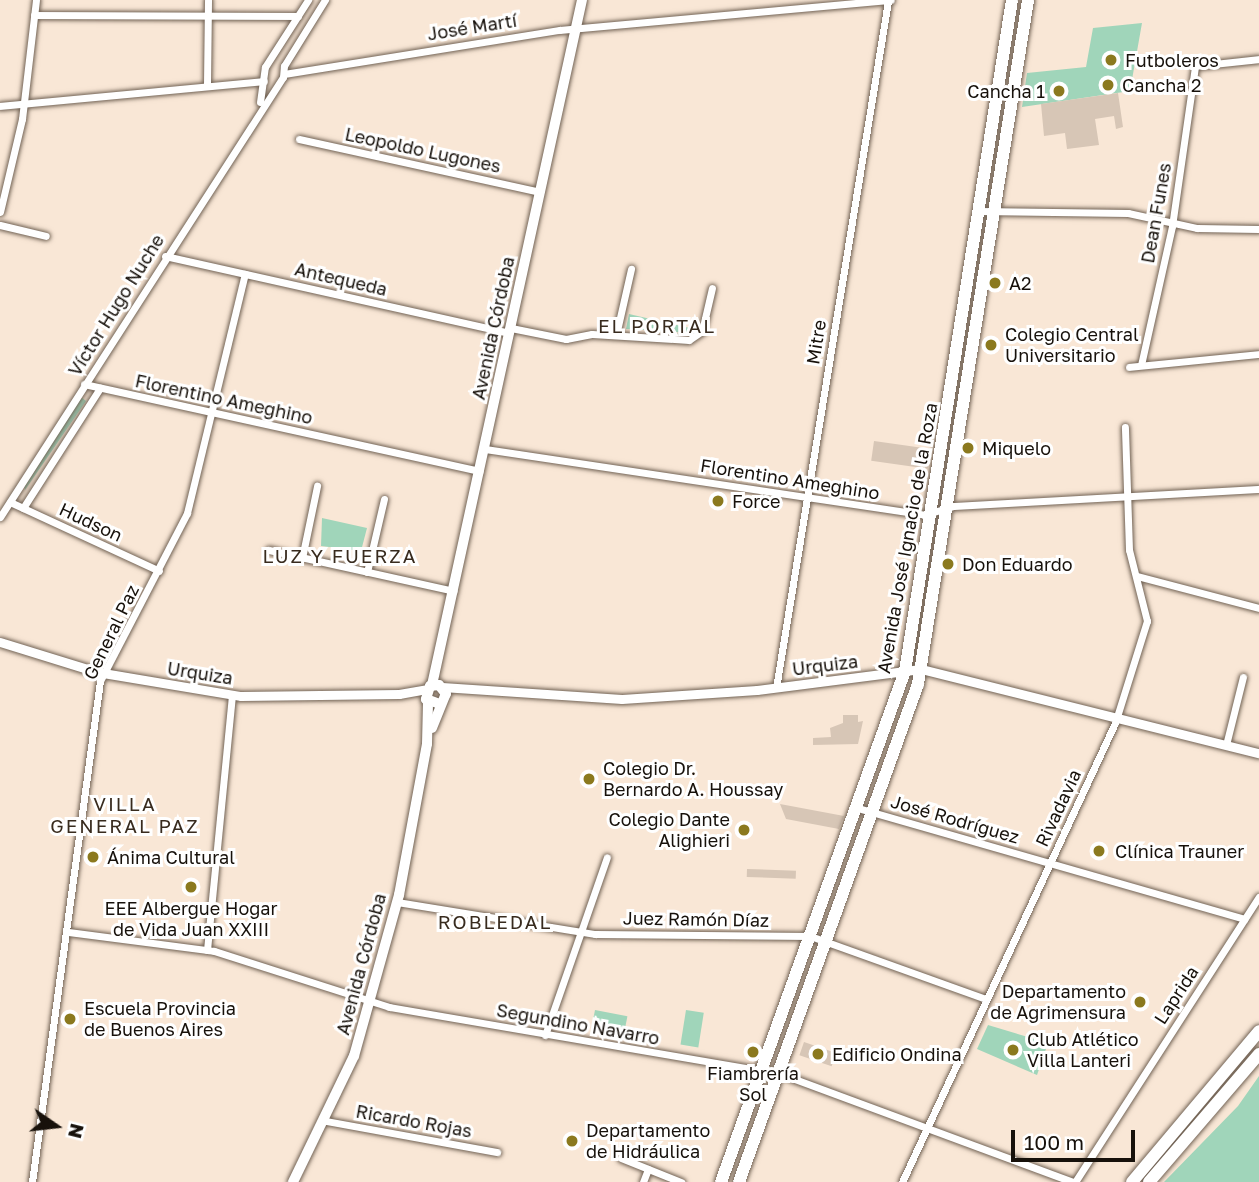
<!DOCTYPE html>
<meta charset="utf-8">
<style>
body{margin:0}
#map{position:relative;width:1259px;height:1182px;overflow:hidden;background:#f9e7d6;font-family:"Golos Text",sans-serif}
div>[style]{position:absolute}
.green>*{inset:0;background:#a0d5ba;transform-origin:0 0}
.building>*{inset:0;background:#d7c6b6;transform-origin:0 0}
.roads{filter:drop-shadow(0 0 2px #716254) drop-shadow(0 0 2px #716254)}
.minor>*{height:7px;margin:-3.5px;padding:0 3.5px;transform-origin:3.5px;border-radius:3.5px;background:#fff}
.tertiary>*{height:9px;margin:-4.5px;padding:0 4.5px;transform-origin:4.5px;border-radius:4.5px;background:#fff}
.secondary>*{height:10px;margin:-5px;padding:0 5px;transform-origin:5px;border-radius:5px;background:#fff}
.primary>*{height:12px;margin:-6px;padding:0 6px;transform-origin:6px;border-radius:6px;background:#fff}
.dots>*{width:19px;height:19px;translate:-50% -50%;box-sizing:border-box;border:4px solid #fff;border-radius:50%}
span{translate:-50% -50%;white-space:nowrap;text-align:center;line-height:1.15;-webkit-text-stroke:6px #fff;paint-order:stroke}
.street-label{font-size:18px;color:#17110b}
.poi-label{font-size:18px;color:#17110b}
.left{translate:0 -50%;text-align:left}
.right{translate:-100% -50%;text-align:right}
.neighbourhood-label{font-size:19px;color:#382b1e;letter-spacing:2px}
.north{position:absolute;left:21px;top:1091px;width:70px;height:70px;-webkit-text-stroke:5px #fff;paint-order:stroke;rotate:104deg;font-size:19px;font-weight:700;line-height:28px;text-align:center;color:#17110b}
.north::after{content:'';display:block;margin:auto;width:24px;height:32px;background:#17110b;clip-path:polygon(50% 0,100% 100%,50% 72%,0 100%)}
.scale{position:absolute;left:1011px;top:1130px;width:124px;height:32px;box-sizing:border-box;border:4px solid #17110b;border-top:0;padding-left:9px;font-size:21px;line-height:24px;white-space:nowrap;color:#17110b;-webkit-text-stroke:5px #fff;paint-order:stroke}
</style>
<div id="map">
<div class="green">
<i style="clip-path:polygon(1142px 23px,1130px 91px,1022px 107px,1027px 73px,1086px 67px,1093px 28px)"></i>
<i style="clip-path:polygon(629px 314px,694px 329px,693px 333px,626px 329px)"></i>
<i style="clip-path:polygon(81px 397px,86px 401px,25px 490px,24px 486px)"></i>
<i style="clip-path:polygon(322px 518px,367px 528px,361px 551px,321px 546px)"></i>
<i style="left:595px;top:1010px;width:33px;height:22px;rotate:11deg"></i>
<i style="left:686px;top:1010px;width:18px;height:35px;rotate:9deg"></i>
<i style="clip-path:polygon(988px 1025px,1048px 1043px,1037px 1075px,977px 1049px)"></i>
<i style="clip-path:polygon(1259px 1076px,1259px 1182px,1164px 1182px,1238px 1106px)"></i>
</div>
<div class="building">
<i style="clip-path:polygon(1118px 93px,1123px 127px,1116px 129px,1114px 116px,1095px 119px,1099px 145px,1067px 149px,1065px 133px,1044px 136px,1041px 104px)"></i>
<i style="left:874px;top:441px;width:57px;height:20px;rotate:8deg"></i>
<i style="clip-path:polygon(843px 715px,858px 715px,858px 722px,863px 721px,858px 744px,813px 745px,813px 738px,831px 737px,830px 728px,843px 723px)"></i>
<i style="clip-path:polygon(780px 804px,844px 816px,839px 829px,786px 819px)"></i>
<i style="left:747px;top:869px;width:49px;height:8px;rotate:2deg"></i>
<i style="left:804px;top:1042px;width:34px;height:14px;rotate:19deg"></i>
</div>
<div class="roads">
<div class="minor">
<i style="left:34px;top:15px;width:264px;rotate:0.2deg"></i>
<i style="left:284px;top:66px;width:78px;rotate:-58.2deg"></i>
<i style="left:284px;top:74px;width:279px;rotate:-9.1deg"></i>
<i style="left:560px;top:30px;width:332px;rotate:-5.2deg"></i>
<i style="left:207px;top:84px;width:84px;rotate:-89.3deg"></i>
<i style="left:260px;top:102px;width:35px;rotate:-82deg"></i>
<i style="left:265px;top:67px;width:80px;rotate:-57.3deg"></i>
<i style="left:0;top:106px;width:265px;rotate:-5.4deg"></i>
<i style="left:299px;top:139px;width:247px;rotate:12.4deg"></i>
<i style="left:979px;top:211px;width:149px;rotate:0.8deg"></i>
<i style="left:1128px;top:213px;width:71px;rotate:12.3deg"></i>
<i style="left:1197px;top:228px;width:62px;rotate:0.9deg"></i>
<i style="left:0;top:212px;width:96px;rotate:-76.7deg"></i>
<i style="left:22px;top:119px;width:120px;rotate:-83.3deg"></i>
<i style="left:0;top:225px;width:47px;rotate:13.4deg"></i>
<i style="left:165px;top:256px;width:353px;rotate:12.6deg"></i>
<i style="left:511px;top:328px;width:56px;rotate:11.3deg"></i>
<i style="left:566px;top:339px;width:26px;rotate:-11deg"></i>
<i style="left:592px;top:334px;width:97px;rotate:3.5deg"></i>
<i style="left:689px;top:340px;width:16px;rotate:-35deg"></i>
<i style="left:702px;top:331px;width:44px;rotate:-76.9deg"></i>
<i style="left:616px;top:335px;width:68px;rotate:-77.2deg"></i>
<i style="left:1141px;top:365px;width:142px;rotate:-77.4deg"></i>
<i style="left:1172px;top:226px;width:162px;rotate:-81.8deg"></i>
<i style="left:1195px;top:66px;width:64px;rotate:-6.2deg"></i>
<i style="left:1129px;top:367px;width:131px;rotate:-5.7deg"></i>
<i style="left:84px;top:384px;width:405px;rotate:12.4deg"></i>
<i style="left:485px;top:449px;width:444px;rotate:8.5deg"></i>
<i style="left:924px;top:515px;width:30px;rotate:-17deg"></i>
<i style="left:953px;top:506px;width:306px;rotate:-3.2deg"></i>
<i style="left:10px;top:502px;width:164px;rotate:24.8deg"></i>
<i style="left:23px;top:508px;width:143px;rotate:-57.3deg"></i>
<i style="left:0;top:517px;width:523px;rotate:-57.25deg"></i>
<i style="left:283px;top:77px;width:11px;rotate:-85deg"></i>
<i style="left:269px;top:550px;width:189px;rotate:12.5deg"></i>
<i style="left:302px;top:558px;width:74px;rotate:-78.2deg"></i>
<i style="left:367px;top:572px;width:75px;rotate:-76.9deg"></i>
<i style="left:1137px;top:576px;width:126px;rotate:14.7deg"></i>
<i style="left:776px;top:688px;width:696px;rotate:-80.74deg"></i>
<i style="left:1226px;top:745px;width:70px;rotate:-76deg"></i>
<i style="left:858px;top:808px;width:402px;rotate:16deg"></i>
<i style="left:397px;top:902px;width:201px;rotate:9.2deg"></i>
<i style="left:595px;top:934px;width:215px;rotate:0.5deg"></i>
<i style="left:810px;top:936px;width:187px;rotate:19.7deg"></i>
<i style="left:68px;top:932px;width:147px;rotate:7.4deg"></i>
<i style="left:214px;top:951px;width:184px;rotate:17.7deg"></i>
<i style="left:389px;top:1007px;width:398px;rotate:9.7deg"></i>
<i style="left:781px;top:1074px;width:311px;rotate:20.3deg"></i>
<i style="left:207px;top:950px;width:256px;rotate:-84.4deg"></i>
<i style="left:545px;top:1035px;width:188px;rotate:-70.8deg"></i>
<i style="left:326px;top:1121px;width:174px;rotate:10.3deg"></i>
<i style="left:621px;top:1158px;width:65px;rotate:21.8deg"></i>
<i style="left:32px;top:1182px;width:506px;rotate:-82.27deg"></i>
<i style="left:100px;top:681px;width:189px;rotate:-62.6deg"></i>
<i style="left:187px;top:513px;width:246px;rotate:-76.4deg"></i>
<i style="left:643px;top:1182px;width:14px;rotate:-69deg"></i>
<i style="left:902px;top:1182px;width:506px;rotate:-65.11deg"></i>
<i style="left:1115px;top:723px;width:107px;rotate:-72.6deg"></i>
<i style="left:1147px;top:621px;width:73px;rotate:-104.2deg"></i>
<i style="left:1129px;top:550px;width:123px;rotate:-91.9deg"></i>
<i style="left:1075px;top:1182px;width:339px;rotate:-57.2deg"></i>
</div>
<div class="tertiary">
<i style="left:0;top:642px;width:102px;rotate:17.2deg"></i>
<i style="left:97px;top:672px;width:146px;rotate:9.5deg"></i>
<i style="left:241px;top:696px;width:158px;rotate:-0.7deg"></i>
<i style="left:399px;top:694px;width:28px;rotate:-10deg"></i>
<i style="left:442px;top:687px;width:180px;rotate:3.8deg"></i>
<i style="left:622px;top:699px;width:135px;rotate:-3.8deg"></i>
<i style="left:757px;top:690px;width:165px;rotate:-7.3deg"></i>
<i style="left:921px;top:669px;width:348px;rotate:14deg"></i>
</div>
<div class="secondary">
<i style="left:432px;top:685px;width:701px;rotate:-77.65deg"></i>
<i style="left:432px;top:728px;width:37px;rotate:-68deg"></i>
<i style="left:446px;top:694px;width:11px;rotate:-128deg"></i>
<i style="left:439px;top:685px;width:9px;rotate:174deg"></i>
<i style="left:430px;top:686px;width:14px;rotate:107deg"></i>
<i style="left:426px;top:699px;width:15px;rotate:20deg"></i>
<i style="left:293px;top:1182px;width:140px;rotate:-64.2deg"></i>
<i style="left:354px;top:1056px;width:167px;rotate:-74.4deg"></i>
<i style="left:399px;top:895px;width:154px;rotate:-79.5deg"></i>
<i style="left:427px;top:744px;width:41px;rotate:-88.6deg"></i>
</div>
<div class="primary">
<i style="left:721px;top:1182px;width:543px;rotate:-70.2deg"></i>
<i style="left:905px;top:671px;width:679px;rotate:-80.94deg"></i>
<i style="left:739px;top:1182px;width:529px;rotate:-70.23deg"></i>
<i style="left:918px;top:684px;width:693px;rotate:-80.86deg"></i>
<i style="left:1132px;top:1182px;width:197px;rotate:-49.9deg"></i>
<i style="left:1149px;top:1182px;width:169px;rotate:-49.3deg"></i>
</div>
</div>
<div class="dots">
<i style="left:1111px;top:60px;background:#8b791e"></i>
<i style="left:1108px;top:85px;background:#8b791e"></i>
<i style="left:1059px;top:91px;background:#8b791e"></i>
<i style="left:995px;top:283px;background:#8b791e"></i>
<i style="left:991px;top:345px;background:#8b791e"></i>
<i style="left:968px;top:448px;background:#8b791e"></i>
<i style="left:718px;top:501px;background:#8b791e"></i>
<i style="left:948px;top:564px;background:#8b791e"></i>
<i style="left:589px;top:779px;background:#8b791e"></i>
<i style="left:744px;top:830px;background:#8b791e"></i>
<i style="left:1099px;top:851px;background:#8b791e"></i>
<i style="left:93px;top:857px;background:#8b791e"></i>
<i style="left:191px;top:887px;background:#8b791e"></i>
<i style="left:1140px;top:1002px;background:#8b791e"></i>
<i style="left:70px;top:1019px;background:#8b791e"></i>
<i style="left:1013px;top:1050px;background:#8b791e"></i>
<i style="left:753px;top:1052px;background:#8b791e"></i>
<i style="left:818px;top:1054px;background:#8b791e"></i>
<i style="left:572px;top:1141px;background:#8b791e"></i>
</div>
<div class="street-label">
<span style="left:472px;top:27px;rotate:-9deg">José Martí</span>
<span style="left:423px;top:150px;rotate:12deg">Leopoldo Lugones</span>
<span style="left:1156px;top:213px;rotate:-80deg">Dean Funes</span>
<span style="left:341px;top:279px;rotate:13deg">Antequeda</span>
<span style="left:116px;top:305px;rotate:-58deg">Víctor Hugo Nuche</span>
<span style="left:493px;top:328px;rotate:-78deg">Avenida Córdoba</span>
<span style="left:816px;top:342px;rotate:-81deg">Mitre</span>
<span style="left:224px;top:399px;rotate:12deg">Florentino Ameghino</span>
<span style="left:790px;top:479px;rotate:9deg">Florentino Ameghino</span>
<span style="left:91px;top:522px;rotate:25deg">Hudson</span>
<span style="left:907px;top:538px;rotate:-80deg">Avenida José Ignacio de la Roza</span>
<span style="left:111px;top:632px;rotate:-64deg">General Paz</span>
<span style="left:825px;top:665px;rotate:-7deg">Urquiza</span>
<span style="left:200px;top:673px;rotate:9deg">Urquiza</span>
<span style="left:1058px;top:808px;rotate:-65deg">Rivadavia</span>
<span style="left:955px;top:819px;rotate:16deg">José Rodríguez</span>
<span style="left:696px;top:919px;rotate:1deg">Juez Ramón Díaz</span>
<span style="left:361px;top:964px;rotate:-75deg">Avenida Córdoba</span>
<span style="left:1176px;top:995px;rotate:-57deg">Laprida</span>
<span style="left:578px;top:1024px;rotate:10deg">Segundino Navarro</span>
<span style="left:414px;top:1121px;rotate:10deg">Ricardo Rojas</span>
</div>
<div class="poi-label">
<span class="left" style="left:1125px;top:60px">Futboleros</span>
<span class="left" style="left:1122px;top:85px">Cancha 2</span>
<span class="right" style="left:1045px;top:91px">Cancha 1</span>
<span class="left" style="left:1009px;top:283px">A2</span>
<span class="left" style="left:1005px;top:345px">Colegio Central<br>Universitario</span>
<span class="left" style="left:982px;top:448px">Miquelo</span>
<span class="left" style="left:732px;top:501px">Force</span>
<span class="left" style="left:962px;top:564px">Don Eduardo</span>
<span class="left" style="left:603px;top:779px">Colegio Dr.<br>Bernardo A. Houssay</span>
<span class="right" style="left:730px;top:830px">Colegio Dante<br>Alighieri</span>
<span class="left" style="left:1115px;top:851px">Clínica Trauner</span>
<span class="left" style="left:107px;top:857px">Ánima Cultural</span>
<span style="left:191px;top:919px">EEE Albergue Hogar<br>de Vida Juan XXIII</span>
<span class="right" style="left:1126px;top:1002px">Departamento<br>de Agrimensura</span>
<span class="left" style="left:84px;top:1019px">Escuela Provincia<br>de Buenos Aires</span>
<span class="left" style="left:1027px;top:1050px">Club Atlético<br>Villa Lanteri</span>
<span class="left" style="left:832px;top:1054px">Edificio Ondina</span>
<span style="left:753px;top:1084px">Fiambrería<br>Sol</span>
<span class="left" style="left:586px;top:1141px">Departamento<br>de Hidráulica</span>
</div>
<div class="neighbourhood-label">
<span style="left:657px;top:326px">EL PORTAL</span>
<span style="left:340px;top:556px">LUZ Y FUERZA</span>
<span style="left:125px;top:815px">VILLA<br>GENERAL PAZ</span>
<span style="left:495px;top:922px">ROBLEDAL</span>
</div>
<div class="north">N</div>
<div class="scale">100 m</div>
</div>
